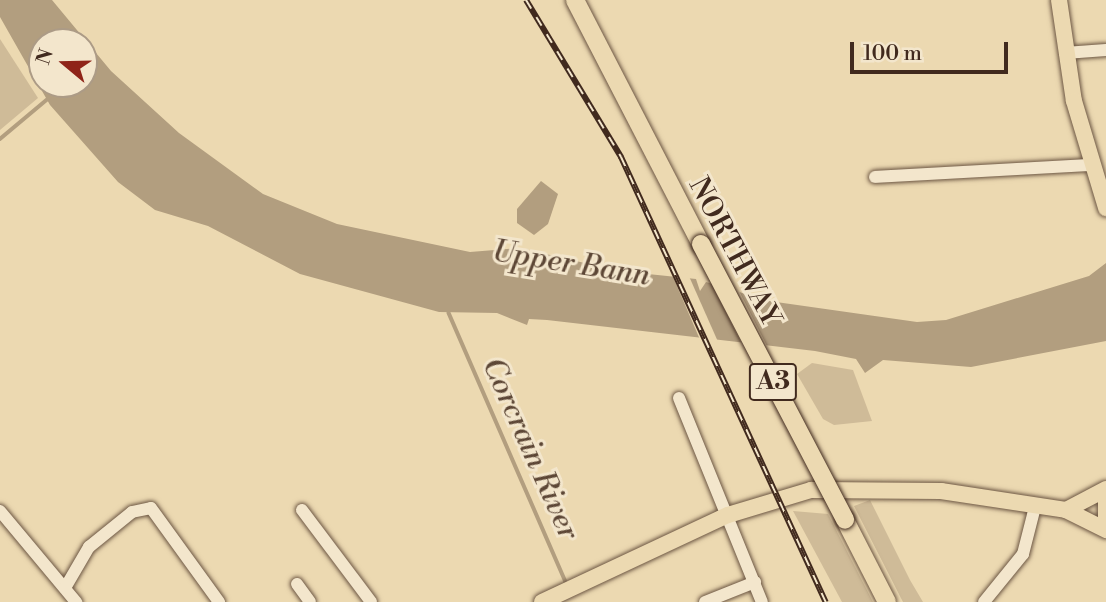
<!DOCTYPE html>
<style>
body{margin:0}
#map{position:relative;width:1106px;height:602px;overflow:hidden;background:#ecd9b1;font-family:"Libre Bodoni",serif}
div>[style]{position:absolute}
.green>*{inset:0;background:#cfbb98}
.water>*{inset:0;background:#b29e7f}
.pier>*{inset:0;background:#ecd9b1}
.stream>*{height:3.5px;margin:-1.75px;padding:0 1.75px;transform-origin:1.75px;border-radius:1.75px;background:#b29e7f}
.roads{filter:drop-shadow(0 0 2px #6c5643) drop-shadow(0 0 2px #6c5643)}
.minor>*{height:12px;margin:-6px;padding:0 6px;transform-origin:6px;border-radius:6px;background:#f3e6cc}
.major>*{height:16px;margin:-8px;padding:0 8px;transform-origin:8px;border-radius:8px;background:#ecd9b1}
.highway>*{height:18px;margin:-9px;padding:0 9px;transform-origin:9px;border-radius:9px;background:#ecd9b1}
.rail>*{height:6px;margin-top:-3px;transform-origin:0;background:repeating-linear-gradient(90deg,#f3e6cc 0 10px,#412a1e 0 20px);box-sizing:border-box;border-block:2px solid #412a1e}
.bridges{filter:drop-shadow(0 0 2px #412a1e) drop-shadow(0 0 2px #412a1e)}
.highway-bridge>*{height:18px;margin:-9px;padding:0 9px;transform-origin:9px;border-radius:9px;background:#ecd9b1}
span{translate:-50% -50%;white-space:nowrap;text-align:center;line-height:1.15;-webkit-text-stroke:6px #f3e6cc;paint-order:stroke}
.shield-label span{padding:2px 5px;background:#f3e6cc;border:2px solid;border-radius:5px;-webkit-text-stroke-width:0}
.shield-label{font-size:26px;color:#412a1e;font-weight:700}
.street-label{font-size:28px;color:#412a1e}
.water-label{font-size:30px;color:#5d4736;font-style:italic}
.north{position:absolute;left:28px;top:28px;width:70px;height:70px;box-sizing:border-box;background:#f3e6cc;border:2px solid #ac9b86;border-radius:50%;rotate:289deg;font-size:19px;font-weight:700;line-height:28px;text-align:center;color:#412a1e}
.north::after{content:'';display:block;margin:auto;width:24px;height:32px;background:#8f2418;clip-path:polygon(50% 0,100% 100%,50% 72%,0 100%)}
.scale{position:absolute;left:850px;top:42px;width:158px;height:32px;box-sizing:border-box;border:4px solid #412a1e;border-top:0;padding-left:9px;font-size:21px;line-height:24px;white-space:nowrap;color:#412a1e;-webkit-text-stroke:5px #f3e6cc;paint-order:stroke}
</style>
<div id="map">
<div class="green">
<i style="clip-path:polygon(0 39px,38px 98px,0 130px)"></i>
<i style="clip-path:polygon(812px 363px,853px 370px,872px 421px,834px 425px,823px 419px,797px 374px)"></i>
<i style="clip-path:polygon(870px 500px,910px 580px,923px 602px,903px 602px,854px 506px)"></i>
<i style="clip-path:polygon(793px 511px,828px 514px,873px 602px,842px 602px)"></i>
</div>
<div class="water">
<i style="clip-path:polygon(evenodd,0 0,52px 0,111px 71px,179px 133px,263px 194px,337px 224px,470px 252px,520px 248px,619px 271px,696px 279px,700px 291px,706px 282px,769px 301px,917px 322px,946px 320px,1089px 276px,1106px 263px,1106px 341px,971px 367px,883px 360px,865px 373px,856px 359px,815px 351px,547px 320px,529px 319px,527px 325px,497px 313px,439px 312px,300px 274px,208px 226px,155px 210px,118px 182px,50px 105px,0 17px,0 0,42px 42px,84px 42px,84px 84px,42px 84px,42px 42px)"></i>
<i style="clip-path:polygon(541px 181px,558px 194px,548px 224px,534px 235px,517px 223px,517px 209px)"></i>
</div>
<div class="pier">
<i style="clip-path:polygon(671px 272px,688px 274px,719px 344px,701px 342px)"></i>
<i style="clip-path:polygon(709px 279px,737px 287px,770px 352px,744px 348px)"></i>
</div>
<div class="stream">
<i style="left:0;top:139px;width:64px;rotate:-39.9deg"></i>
<i style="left:449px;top:313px;width:296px;rotate:66.5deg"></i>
</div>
<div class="roads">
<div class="minor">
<i style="left:1065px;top:53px;width:41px;rotate:-4.2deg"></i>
<i style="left:875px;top:177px;width:217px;rotate:-3.2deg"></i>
<i style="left:679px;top:398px;width:220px;rotate:67.9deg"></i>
<i style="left:302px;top:510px;width:115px;rotate:53.1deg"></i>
<i style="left:0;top:511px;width:119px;rotate:50.1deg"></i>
<i style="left:297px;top:584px;width:22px;rotate:54deg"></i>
<i style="left:65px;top:588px;width:48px;rotate:-59.7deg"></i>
<i style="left:89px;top:547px;width:55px;rotate:-39.1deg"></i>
<i style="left:132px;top:512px;width:19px;rotate:-12deg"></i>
<i style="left:151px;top:508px;width:116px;rotate:54.1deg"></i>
<i style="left:705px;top:602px;width:54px;rotate:-21.8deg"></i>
<i style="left:984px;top:602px;width:62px;rotate:-50.9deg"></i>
<i style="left:1023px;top:554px;width:49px;rotate:-75.7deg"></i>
</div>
<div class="major">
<i style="left:1059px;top:0;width:102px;rotate:81.6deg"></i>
<i style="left:1074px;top:101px;width:112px;rotate:73.3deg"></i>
<i style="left:1106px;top:498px;width:20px;rotate:90deg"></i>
<i style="left:1066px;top:510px;width:45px;rotate:-27.7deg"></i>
<i style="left:542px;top:602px;width:205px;rotate:-25.1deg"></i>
<i style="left:728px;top:515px;width:87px;rotate:-16.8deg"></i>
<i style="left:811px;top:490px;width:130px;rotate:0.4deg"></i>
<i style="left:941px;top:491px;width:126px;rotate:8.6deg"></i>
<i style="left:1066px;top:510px;width:45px;rotate:26.6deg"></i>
</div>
<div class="highway">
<i style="left:575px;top:0;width:275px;rotate:62.7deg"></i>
<i style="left:845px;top:520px;width:92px;rotate:62.9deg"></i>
</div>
</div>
<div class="rail">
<i style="left:526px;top:0;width:184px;rotate:58.8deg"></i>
<i style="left:621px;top:157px;width:490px;rotate:65.3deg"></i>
</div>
<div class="bridges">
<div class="highway-bridge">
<i style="left:701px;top:244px;width:311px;rotate:62.4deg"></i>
</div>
</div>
<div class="shield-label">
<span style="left:773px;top:382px">A3</span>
</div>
<div class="street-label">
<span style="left:734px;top:252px;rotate:62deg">NORTHWAY</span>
</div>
<div class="water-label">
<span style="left:571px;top:264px;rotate:9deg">Upper Bann</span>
<span style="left:530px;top:449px;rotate:66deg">Corcrain River</span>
</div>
<div class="north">N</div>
<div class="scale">100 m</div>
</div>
